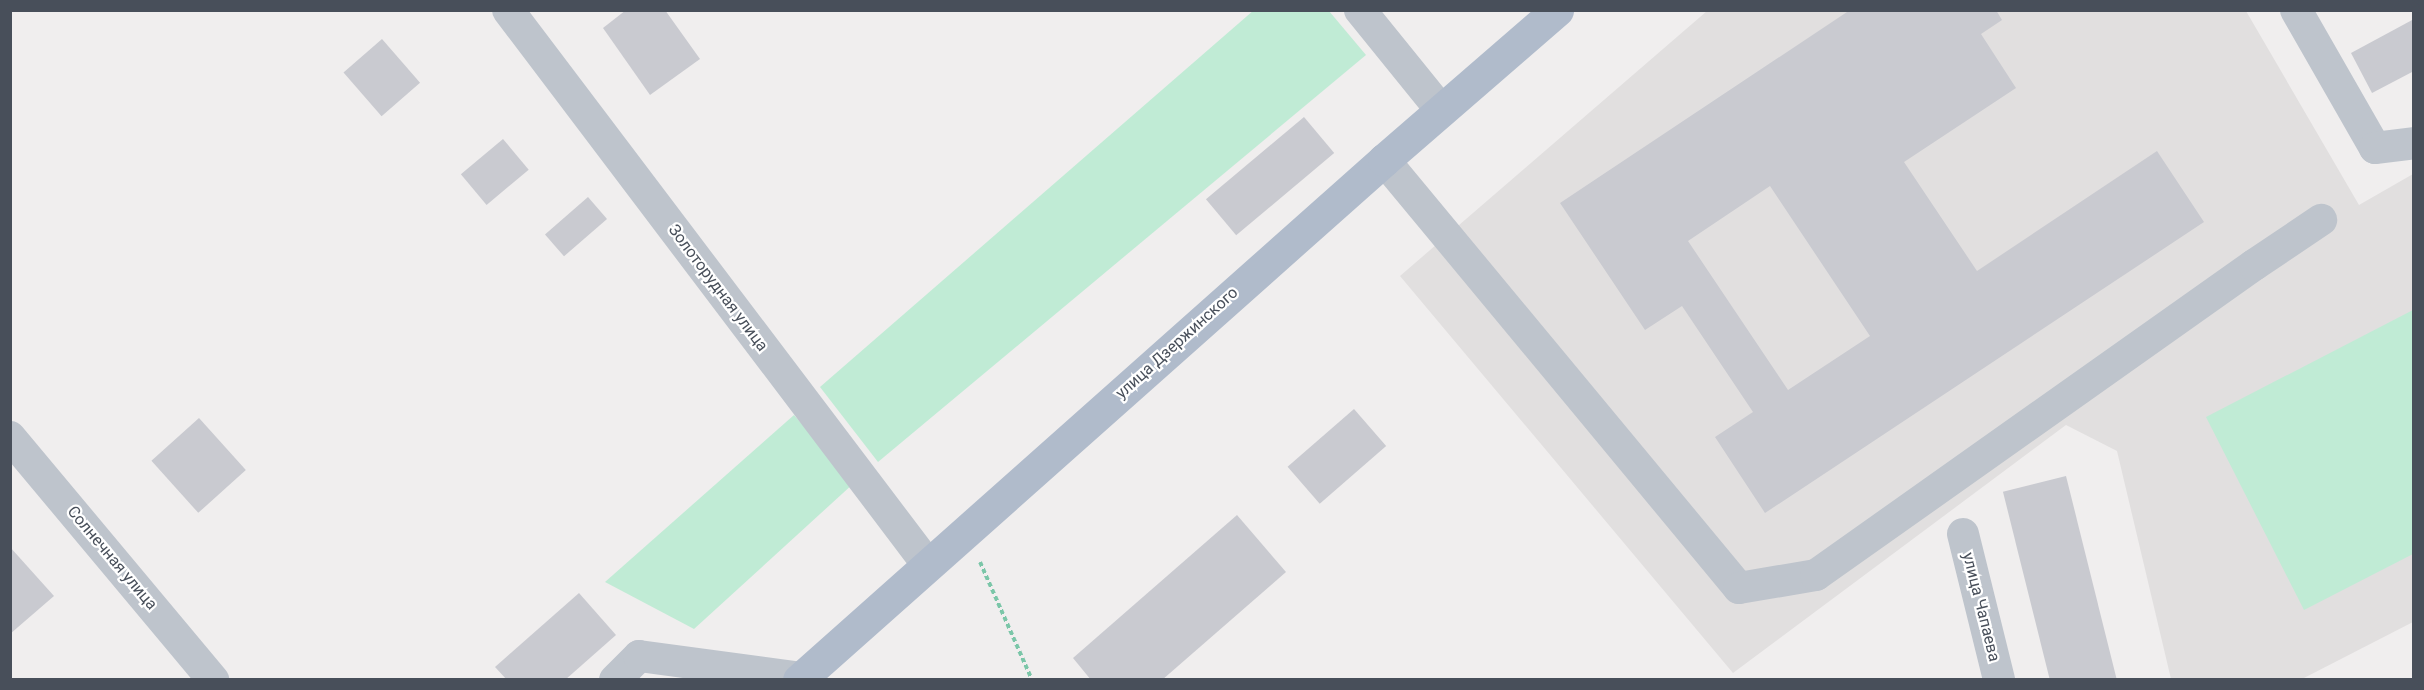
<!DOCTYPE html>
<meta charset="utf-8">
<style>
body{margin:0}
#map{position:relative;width:2424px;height:690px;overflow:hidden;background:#f0eeee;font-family:Roboto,sans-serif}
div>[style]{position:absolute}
.education>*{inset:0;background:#e1dfdf}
.green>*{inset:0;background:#c0ebd5}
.building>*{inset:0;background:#c9cad0;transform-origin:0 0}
.path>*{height:4px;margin-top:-2px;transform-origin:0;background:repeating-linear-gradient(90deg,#7bc6a8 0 4.5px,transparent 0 7.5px)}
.minor>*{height:32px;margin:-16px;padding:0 16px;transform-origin:16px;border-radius:16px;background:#bec4cc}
.primary>*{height:33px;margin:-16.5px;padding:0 16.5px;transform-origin:16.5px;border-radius:16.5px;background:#b0bbcb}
span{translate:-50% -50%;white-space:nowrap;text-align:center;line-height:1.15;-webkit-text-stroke:4.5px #fff;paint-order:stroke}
.street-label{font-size:16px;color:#484f5a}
.frame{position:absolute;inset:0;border:12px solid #484f5a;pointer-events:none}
</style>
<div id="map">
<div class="education">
<i style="clip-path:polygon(1707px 11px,2246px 11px,2359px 205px,2413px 174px,2413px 622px,2302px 679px,2171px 679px,2117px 451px,2066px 425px,1733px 673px,1400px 276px)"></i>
</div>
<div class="green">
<i style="clip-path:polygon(1254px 10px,1329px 11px,1366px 55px,878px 462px,820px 387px)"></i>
<i style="clip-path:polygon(2413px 310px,2413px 554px,2304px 610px,2206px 417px)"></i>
<i style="clip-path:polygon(794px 415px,854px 483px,694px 629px,605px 582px)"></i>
</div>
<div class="building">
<i style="clip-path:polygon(626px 10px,665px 10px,700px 59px,650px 95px,603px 28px)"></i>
<i style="clip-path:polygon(evenodd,1850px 10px,1996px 10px,2002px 20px,1981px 34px,2016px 88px,1904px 162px,1977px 271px,2157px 151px,2204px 222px,1765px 513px,1715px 437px,1753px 412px,1682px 306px,1645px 330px,1560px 203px,1850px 10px,1770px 186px,1870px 336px,1788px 390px,1688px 241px,1770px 186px)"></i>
<i style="clip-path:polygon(2414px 19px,2414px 71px,2372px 93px,2351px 53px)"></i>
<i style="left:382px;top:39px;width:58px;height:51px;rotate:49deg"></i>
<i style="left:1304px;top:117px;width:47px;height:128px;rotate:50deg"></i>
<i style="left:503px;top:139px;width:40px;height:55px;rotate:50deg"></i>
<i style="left:588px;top:197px;width:29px;height:57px;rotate:49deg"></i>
<i style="left:1354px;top:409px;width:49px;height:88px;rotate:49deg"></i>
<i style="left:199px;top:418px;width:70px;height:64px;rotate:48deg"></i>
<i style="left:2066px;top:476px;width:210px;height:65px;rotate:76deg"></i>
<i style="clip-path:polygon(1237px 515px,1286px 572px,1162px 680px,1091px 680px,1073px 658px)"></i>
<i style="clip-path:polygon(10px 547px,54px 596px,10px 634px)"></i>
<i style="clip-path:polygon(579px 593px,616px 635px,565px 680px,507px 680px,495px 667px)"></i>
</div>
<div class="path">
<i style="left:980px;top:562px;width:129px;rotate:66.2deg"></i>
</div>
<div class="minor">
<i style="left:508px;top:10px;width:696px;rotate:52.88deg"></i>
<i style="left:1360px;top:10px;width:129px;rotate:51deg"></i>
<i style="left:2296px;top:10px;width:159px;rotate:60.2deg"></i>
<i style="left:2375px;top:148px;width:39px;rotate:-7deg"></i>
<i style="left:1384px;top:160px;width:556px;rotate:50.33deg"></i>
<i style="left:1739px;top:588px;width:78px;rotate:-9.6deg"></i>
<i style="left:1816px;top:575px;width:537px;rotate:-35.29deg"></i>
<i style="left:2254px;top:265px;width:81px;rotate:-33.9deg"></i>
<i style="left:10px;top:437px;width:317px;rotate:50.1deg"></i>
<i style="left:1963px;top:534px;width:150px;rotate:76.1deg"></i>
<i style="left:615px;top:680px;width:34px;rotate:-45deg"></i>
<i style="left:639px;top:656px;width:163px;rotate:7.7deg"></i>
</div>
<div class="primary">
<i style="left:799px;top:680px;width:783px;rotate:-41.63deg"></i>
<i style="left:1384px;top:160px;width:229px;rotate:-40.9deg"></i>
</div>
<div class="street-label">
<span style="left:718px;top:288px;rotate:53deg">Золоторудная улица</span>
<span style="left:1177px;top:343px;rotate:-42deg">улица Дзержинского</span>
<span style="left:112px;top:558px;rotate:50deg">Солнечная улица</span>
<span style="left:1981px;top:607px;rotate:76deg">улица Чапаева</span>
</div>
<div class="frame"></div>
</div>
